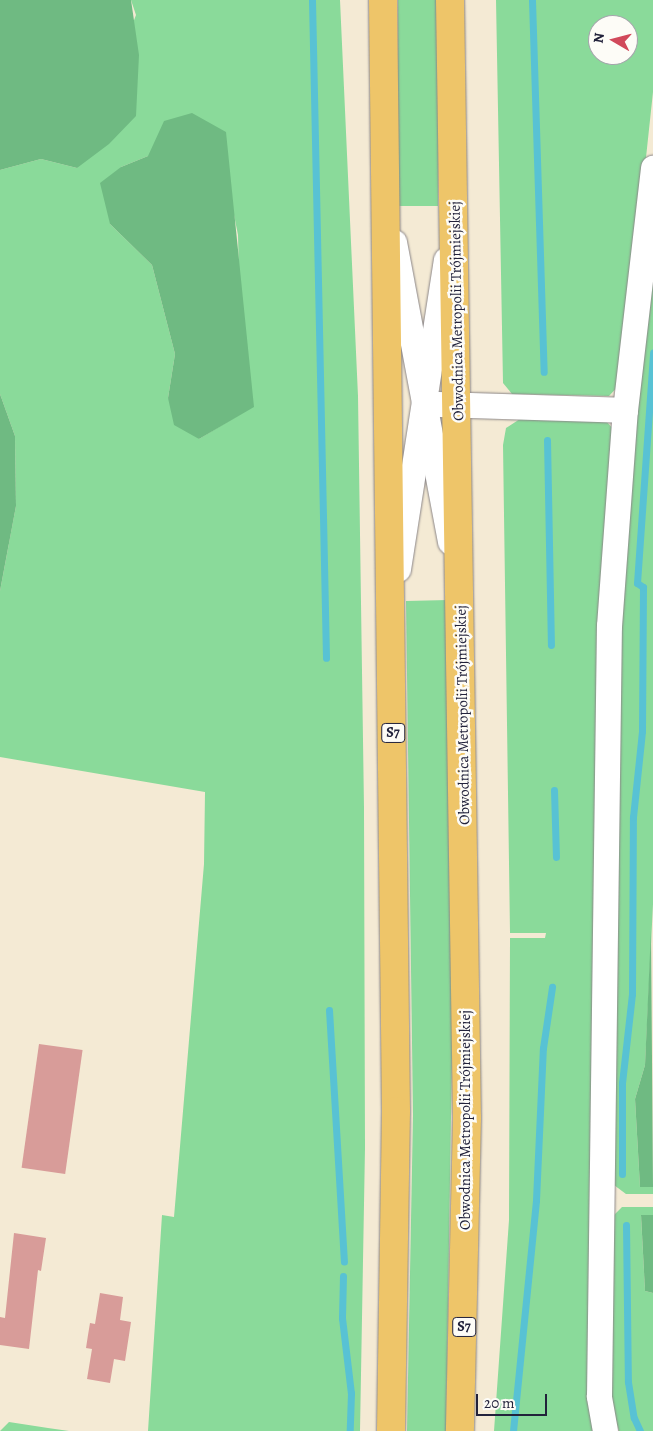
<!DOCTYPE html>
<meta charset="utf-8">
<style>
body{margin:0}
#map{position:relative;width:653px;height:1431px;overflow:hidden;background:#f4ead4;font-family:Alegreya,serif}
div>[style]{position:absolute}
.green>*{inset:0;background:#8ada9a;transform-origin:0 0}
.forest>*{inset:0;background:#6fba82}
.stream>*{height:7px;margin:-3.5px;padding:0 3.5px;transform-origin:3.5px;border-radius:3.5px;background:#58c2d4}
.building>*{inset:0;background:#d89c99;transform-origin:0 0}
.roads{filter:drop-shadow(0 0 1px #8b8688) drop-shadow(0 0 1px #8b8688)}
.minor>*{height:25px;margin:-12.5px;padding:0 12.5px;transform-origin:12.5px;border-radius:12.5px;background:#fff}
.highway>*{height:28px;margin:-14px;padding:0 14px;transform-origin:14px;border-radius:14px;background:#eec569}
span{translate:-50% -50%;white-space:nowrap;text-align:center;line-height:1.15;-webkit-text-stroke:5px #fdfcf7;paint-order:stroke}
.shield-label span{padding:1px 4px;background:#fdfcf7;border:1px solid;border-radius:4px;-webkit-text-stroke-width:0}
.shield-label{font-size:14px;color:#22223b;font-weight:700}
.street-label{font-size:15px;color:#22223b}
.north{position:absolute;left:588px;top:15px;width:50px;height:50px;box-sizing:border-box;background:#fdfcf7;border:1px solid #a5a5ac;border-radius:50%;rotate:278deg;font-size:14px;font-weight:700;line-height:20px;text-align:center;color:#22223b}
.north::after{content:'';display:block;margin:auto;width:18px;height:22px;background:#d1495b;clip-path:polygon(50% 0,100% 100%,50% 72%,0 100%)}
.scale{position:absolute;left:476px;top:1394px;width:71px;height:22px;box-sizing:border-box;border:2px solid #22223b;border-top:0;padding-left:6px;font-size:15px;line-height:18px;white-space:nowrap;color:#22223b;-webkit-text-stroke:4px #fdfcf7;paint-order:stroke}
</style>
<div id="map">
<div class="green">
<i style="clip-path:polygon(evenodd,131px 0,340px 0,358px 396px,364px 808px,365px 1148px,360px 1431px,148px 1431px,162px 1215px,174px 1217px,204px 864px,205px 792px,0 757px,0 591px,16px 506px,15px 436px,0 394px,0 170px,41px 159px,77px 168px,136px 15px,131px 0,148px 156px,230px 195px,238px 235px,242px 413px,199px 439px,168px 398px,175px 354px,152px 265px,110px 224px,121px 167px,148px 156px)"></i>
<i style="left:398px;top:0;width:40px;height:206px"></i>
<i style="clip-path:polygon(evenodd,496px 0,653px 0,653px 92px,622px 382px,609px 396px,512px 394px,503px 383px,496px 0,598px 25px,628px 25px,628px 55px,598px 55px,598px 25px)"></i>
<i style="clip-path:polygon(653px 263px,653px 904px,645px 1065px,635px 1099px,640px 1187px,653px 1187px,653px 1194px,626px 1194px,614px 1185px,618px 691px,627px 512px)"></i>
<i style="clip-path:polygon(520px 419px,606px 421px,615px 431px,595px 1431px,494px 1431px,509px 1220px,510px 938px,545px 938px,546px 933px,510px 933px,503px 445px,506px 428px)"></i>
<i style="clip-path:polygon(448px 600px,453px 992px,446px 1431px,407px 1431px,413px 1115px,406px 601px)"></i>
<i style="clip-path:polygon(622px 1207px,653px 1207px,653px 1215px,641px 1216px,645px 1291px,653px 1293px,653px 1431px,619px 1431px,612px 1407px,609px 1379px,613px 1216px)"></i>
<i style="clip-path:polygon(9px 1422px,48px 1428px,69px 1431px,0 1431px)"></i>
</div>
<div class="forest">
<i style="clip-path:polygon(0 0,131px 0,139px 55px,136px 116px,109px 144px,77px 168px,41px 159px,0 170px)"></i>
<i style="clip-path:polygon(192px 113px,226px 132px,254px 407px,199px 439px,174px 425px,168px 398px,175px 354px,152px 265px,110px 224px,100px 183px,121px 167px,148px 156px,164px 121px)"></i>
<i style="clip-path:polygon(0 394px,15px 436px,16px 506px,0 591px)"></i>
<i style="clip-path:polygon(651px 930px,653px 1187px,640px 1187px,635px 1099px,645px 1065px)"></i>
<i style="clip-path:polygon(641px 1215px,653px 1215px,653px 1293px,645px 1291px)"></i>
</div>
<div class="stream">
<i style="left:312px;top:0;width:658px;rotate:88.78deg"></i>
<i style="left:532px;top:0;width:372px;rotate:88.2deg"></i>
<i style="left:547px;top:440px;width:205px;rotate:88.9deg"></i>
<i style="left:554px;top:790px;width:67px;rotate:88.3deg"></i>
<i style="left:329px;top:1010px;width:252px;rotate:86.6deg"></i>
<i style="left:622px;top:1174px;width:91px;rotate:-90deg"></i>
<i style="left:622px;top:1083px;width:90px;rotate:-83.6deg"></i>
<i style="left:632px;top:994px;width:177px;rotate:-89.7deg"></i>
<i style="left:633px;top:817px;width:86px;rotate:-84deg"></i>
<i style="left:642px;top:731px;width:144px;rotate:-89.6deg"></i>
<i style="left:643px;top:587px;width:7px;rotate:-146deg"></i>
<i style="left:637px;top:583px;width:231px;rotate:-86deg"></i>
<i style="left:626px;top:1225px;width:157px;rotate:89.3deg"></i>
<i style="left:628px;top:1382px;width:36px;rotate:81deg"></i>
<i style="left:634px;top:1418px;width:14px;rotate:65deg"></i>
<i style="left:343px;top:1276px;width:42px;rotate:91.4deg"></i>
<i style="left:342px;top:1318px;width:76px;rotate:83.2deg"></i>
<i style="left:351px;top:1393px;width:38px;rotate:92deg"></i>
<i style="left:513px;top:1431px;width:232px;rotate:-84.3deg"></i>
<i style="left:536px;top:1200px;width:152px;rotate:-87.4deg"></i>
<i style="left:543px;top:1048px;width:62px;rotate:-81.6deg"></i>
</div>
<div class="building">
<i style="left:39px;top:1044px;width:44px;height:125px;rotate:8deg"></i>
<i style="clip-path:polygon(14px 1233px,46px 1238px,41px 1271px,38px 1270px,29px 1349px,0 1345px,0 1317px,5px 1318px)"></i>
<i style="clip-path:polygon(100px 1293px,123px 1297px,120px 1320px,131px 1322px,125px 1361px,114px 1359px,110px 1383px,87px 1379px,92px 1349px,86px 1348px,88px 1335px,90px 1323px,95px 1324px)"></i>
</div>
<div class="roads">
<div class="minor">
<i style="left:394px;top:242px;width:305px;rotate:79.4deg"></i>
<i style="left:435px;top:404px;width:190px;rotate:1.8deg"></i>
<i style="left:398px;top:569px;width:313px;rotate:-81.2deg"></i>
<i style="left:605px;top:1431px;width:36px;rotate:-100deg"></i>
<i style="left:599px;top:1396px;width:770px;rotate:-89.26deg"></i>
<i style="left:609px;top:626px;width:217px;rotate:-85.8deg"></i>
<i style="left:625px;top:410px;width:244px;rotate:-83.4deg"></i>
</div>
<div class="highway">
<i style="left:383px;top:0;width:1111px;rotate:89.33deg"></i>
<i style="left:396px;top:1111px;width:320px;rotate:90.9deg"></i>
<i style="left:450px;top:0;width:1118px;rotate:89.13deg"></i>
<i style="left:467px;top:1118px;width:313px;rotate:91.3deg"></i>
</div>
</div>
<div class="shield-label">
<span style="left:393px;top:733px">S7</span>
<span style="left:464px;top:1327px">S7</span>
</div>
<div class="street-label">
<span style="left:457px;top:311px;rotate:-91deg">Obwodnica Metropolii Trójmiejskiej</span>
<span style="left:463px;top:715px;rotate:-91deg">Obwodnica Metropolii Trójmiejskiej</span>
<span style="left:466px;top:1120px;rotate:-90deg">Obwodnica Metropolii Trójmiejskiej</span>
</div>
<div class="north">N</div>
<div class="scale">20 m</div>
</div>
